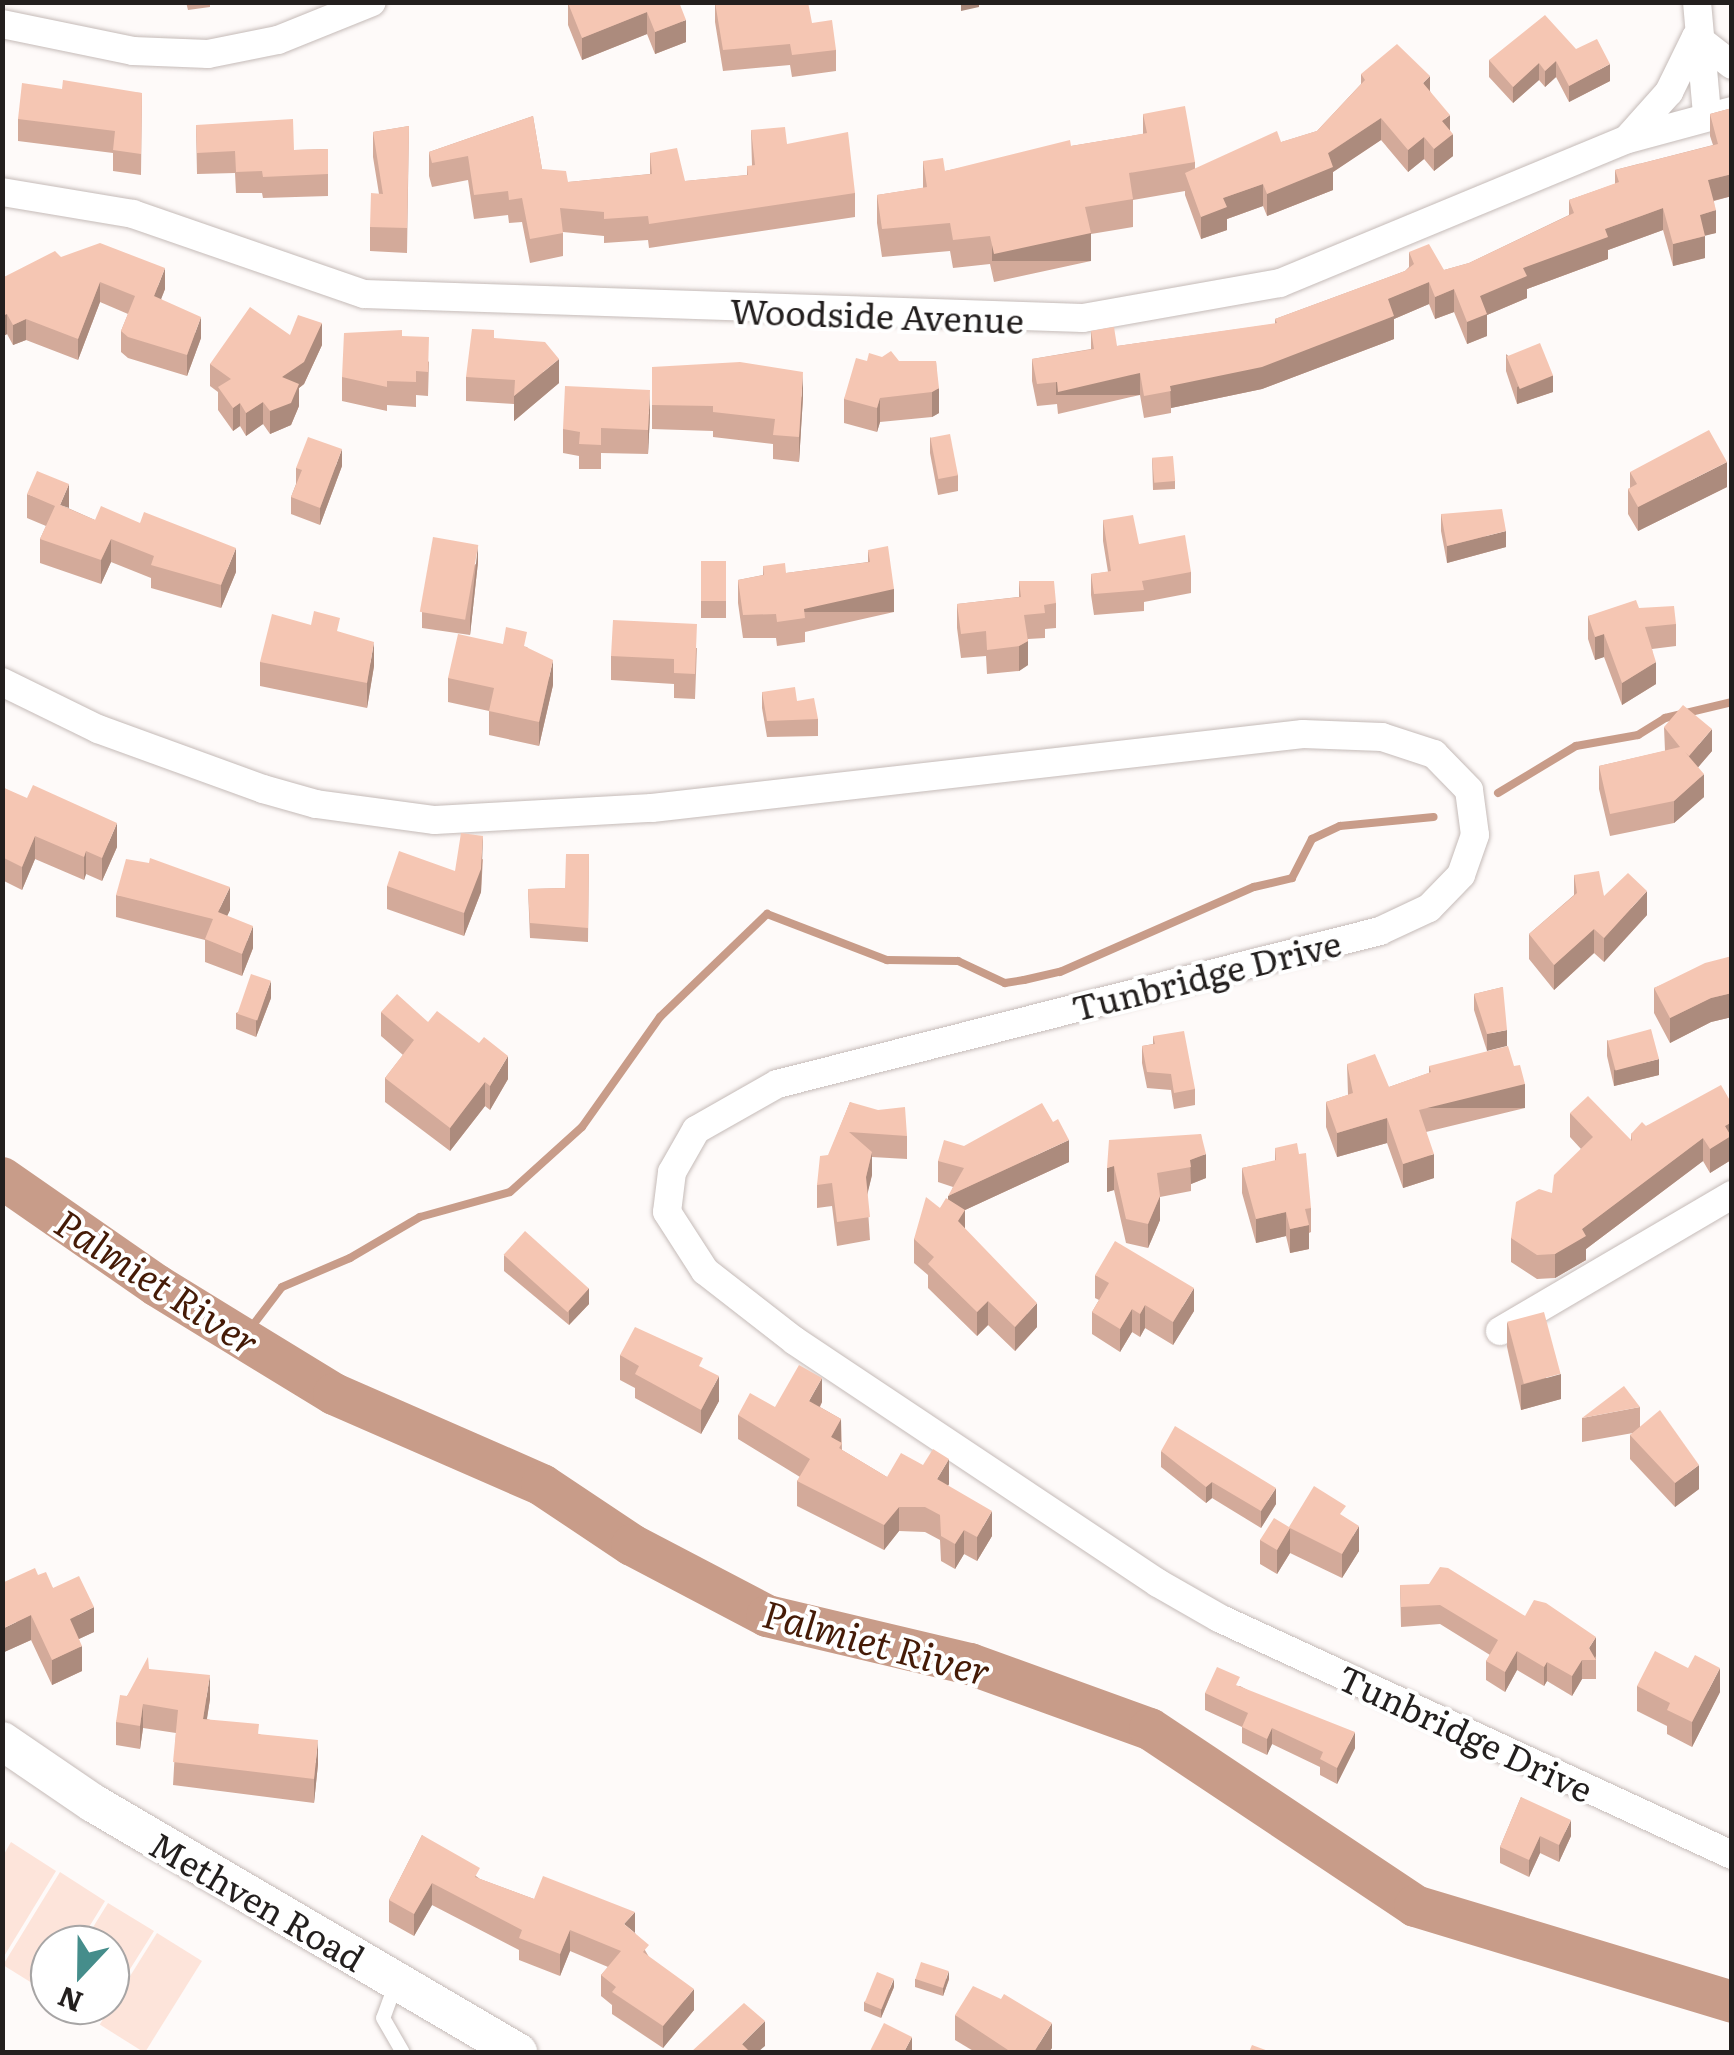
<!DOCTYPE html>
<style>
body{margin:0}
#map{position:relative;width:1734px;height:2055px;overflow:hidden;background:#fefaf9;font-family:Literata,serif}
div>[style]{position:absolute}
.green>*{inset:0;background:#fde4da;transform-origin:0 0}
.stream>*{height:8px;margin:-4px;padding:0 4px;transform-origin:4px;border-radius:4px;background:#c89c89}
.river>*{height:42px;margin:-21px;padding:0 21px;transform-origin:21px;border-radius:21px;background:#c89c89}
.roads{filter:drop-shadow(0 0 2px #c5bbb8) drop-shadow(0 0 2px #c5bbb8)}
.lane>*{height:14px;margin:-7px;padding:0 7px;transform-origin:7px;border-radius:7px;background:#fff}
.street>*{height:28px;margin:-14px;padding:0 14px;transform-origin:14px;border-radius:14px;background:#fff}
.secondary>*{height:38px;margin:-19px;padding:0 19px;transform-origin:19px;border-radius:19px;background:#fff}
.wall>*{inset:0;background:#d3aa9a;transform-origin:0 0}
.shaded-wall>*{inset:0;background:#ac8b7d;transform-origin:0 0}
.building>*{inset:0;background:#f5c6b3;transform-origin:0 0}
span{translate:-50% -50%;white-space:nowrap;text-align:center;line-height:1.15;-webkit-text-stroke:8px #fff;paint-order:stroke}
.street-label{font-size:35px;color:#231f1e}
.water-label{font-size:38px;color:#451b07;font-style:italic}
.frame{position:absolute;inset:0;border:5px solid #231f1e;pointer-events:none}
.north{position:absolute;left:30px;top:1925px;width:100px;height:100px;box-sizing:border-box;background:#fff;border:2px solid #a7a5a5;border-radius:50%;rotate:202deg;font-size:28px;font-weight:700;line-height:40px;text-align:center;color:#231f1e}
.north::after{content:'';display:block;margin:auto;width:35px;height:45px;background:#458d8b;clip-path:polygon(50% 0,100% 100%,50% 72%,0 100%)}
</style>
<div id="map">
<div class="green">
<i style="clip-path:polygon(11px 1842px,56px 1871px,3px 1958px,3px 1856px)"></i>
<i style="clip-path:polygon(60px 1872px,105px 1901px,78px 1945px,50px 1945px,48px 1993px,3px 1965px)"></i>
<i style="clip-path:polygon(108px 1903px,154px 1931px,110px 2001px,110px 1945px,82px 1945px)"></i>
<i style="left:157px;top:1933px;width:53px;height:108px;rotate:32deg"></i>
</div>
<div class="stream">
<i style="left:1498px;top:793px;width:91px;rotate:-31.1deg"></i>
<i style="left:1576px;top:746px;width:63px;rotate:-10.1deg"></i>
<i style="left:1638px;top:735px;width:32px;rotate:-32deg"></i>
<i style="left:1665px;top:718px;width:69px;rotate:-13.4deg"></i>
<i style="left:243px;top:1338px;width:64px;rotate:-52.6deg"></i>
<i style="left:282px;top:1287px;width:74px;rotate:-23.1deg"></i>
<i style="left:350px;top:1258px;width:81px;rotate:-30.4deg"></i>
<i style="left:420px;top:1217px;width:93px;rotate:-15.5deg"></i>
<i style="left:510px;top:1192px;width:97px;rotate:-42.1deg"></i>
<i style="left:582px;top:1127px;width:135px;rotate:-54.7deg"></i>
<i style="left:660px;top:1017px;width:149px;rotate:-43.9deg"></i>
<i style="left:767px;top:914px;width:129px;rotate:21deg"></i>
<i style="left:887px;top:960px;width:71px;rotate:0.8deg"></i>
<i style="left:958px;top:961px;width:52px;rotate:25.1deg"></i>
<i style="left:1005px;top:983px;width:19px;rotate:-9deg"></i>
<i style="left:1024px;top:980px;width:37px;rotate:-13deg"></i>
<i style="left:1060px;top:972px;width:212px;rotate:-23.7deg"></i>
<i style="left:1254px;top:887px;width:39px;rotate:-13deg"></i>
<i style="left:1292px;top:878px;width:44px;rotate:-62.9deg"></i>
<i style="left:1312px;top:839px;width:31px;rotate:-25deg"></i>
<i style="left:1340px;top:826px;width:94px;rotate:-5.5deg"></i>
</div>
<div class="river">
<i style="left:2px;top:1178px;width:188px;rotate:34.8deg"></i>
<i style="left:156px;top:1285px;width:209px;rotate:31.5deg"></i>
<i style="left:334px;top:1394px;width:227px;rotate:23.6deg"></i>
<i style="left:542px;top:1485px;width:108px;rotate:33.7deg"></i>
<i style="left:632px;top:1545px;width:153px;rotate:27.7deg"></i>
<i style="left:767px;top:1616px;width:209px;rotate:13.3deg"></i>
<i style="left:970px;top:1664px;width:191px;rotate:19.9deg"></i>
<i style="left:1150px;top:1729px;width:319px;rotate:33.7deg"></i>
<i style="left:1415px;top:1906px;width:331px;rotate:16.8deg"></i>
</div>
<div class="roads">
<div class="lane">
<i style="left:396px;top:1983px;width:37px;rotate:110deg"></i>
<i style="left:383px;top:2018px;width:39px;rotate:60deg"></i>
</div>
<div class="street">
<i style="left:1697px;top:2px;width:113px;rotate:84.9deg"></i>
<i style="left:2px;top:24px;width:134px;rotate:11.6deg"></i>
<i style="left:133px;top:51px;width:75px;rotate:2.3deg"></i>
<i style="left:208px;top:54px;width:71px;rotate:-11.3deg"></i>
<i style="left:278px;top:40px;width:101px;rotate:-22deg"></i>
<i style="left:1628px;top:138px;width:62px;rotate:-48.3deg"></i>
<i style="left:1669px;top:92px;width:61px;rotate:-63.9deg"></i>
<i style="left:1696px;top:37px;width:46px;rotate:37.9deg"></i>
<i style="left:2px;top:192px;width:133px;rotate:9.5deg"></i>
<i style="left:133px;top:214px;width:244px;rotate:19.1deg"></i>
<i style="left:364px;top:294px;width:719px;rotate:1.91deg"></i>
<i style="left:1083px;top:318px;width:200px;rotate:-10.1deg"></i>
<i style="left:1280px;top:283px;width:377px;rotate:-22.5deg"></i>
<i style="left:1628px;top:139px;width:108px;rotate:-15.1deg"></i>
<i style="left:2px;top:682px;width:107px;rotate:26.1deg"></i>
<i style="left:98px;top:729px;width:176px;rotate:20deg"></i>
<i style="left:263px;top:789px;width:55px;rotate:15.8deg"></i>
<i style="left:316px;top:804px;width:120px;rotate:7.7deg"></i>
<i style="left:435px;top:820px;width:217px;rotate:-3.2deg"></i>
<i style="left:652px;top:808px;width:655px;rotate:-6.49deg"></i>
<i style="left:1303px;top:734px;width:79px;rotate:2.2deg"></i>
<i style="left:1382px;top:737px;width:55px;rotate:18.1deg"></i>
<i style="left:1434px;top:754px;width:50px;rotate:45.8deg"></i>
<i style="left:1469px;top:790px;width:45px;rotate:82.4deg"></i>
<i style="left:1475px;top:835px;width:42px;rotate:109.3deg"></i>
<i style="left:1461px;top:875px;width:46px;rotate:134.1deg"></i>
<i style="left:1429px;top:908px;width:54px;rotate:154.9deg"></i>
<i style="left:1380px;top:931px;width:622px;rotate:165.76deg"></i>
<i style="left:777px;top:1084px;width:93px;rotate:150.4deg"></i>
<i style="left:696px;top:1130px;width:48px;rotate:119.7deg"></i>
<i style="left:672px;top:1172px;width:40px;rotate:97.1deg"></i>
<i style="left:667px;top:1212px;width:70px;rotate:57.2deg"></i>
<i style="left:705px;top:1271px;width:114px;rotate:37.9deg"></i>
<i style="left:795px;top:1341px;width:436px;rotate:33.7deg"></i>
<i style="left:1158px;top:1583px;width:70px;rotate:29.8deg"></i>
<i style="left:1219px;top:1618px;width:565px;rotate:24.8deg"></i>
<i style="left:1500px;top:1331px;width:269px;rotate:-30.4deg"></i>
</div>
<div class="secondary">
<i style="left:2px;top:1741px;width:110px;rotate:34.3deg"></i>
<i style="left:93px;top:1803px;width:493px;rotate:30.4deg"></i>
</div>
</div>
<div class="wall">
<i style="clip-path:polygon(186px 2px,210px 2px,210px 7px,188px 10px)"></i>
<i style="clip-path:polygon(568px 2px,679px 2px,686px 42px,655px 54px,647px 34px,582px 60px,568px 25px)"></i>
<i style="clip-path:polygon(715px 2px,812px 23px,836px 50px,836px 71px,792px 77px,790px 65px,723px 71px,715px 22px)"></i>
<i style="clip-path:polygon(1576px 49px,1610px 81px,1569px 102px,1556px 77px,1545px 87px,1539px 80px,1513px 103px,1489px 77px,1489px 60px)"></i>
<i style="clip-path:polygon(1361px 74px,1430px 91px,1450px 130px,1453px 156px,1434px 171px,1424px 159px,1408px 172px,1381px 140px,1333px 172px,1333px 190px,1267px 216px,1263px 206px,1227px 219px,1227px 230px,1201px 239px,1185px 195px,1185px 191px,1133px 200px,1133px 227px,1091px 234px,1091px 261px,994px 282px,990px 264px,953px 268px,950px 251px,882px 257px,877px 223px,877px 195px,923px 188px,923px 161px,945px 171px,1071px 146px,1143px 134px,1143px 114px,1195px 162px,1195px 169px,1317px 131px,1361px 84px)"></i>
<i style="clip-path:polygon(62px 89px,142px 93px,141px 175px,113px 171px,113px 153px,18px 141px,18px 119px)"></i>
<i style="clip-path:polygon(1732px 108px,1732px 196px,1714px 201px,1716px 233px,1705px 235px,1705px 258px,1673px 266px,1663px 230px,1608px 250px,1608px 259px,1527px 289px,1527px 298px,1487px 315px,1487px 336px,1467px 344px,1454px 312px,1435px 319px,1429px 304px,1394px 319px,1394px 339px,1262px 389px,1171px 408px,1171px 413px,1144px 418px,1140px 395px,1058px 414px,1057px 404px,1037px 406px,1032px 381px,1032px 359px,1091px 349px,1091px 331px,1117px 346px,1275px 324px,1275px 319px,1405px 271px,1409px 267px,1409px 252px,1444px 270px,1469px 263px,1569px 215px,1569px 200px,1615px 184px,1615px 170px,1713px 145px,1710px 136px,1710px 114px)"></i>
<i style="clip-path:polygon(533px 116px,542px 169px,568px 182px,650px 174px,650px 153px,685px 181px,747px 175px,747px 166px,752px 166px,751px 130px,787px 144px,855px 193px,855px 217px,649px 248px,648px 240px,604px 243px,604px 236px,563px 232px,563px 256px,530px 263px,522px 222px,509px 223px,508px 215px,474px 219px,468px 180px,432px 187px,429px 176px,429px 152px)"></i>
<i style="clip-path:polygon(196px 125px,294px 150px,328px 149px,328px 196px,263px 198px,262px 193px,236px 193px,235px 173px,197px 174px)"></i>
<i style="clip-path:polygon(409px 126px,407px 253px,370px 251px,370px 227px,379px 194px,373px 157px,373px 132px)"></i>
<i style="clip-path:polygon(61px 257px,165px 289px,161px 299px,201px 338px,187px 376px,128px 358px,121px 352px,121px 331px,128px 314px,100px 302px,78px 360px,26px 340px,13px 345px,7px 334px,2px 337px,2px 278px)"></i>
<i style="clip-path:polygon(290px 335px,322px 345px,304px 384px,299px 388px,299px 406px,291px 425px,270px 434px,263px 424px,246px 436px,240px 426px,233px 431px,218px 410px,218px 392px,210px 386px,210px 364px)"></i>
<i style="clip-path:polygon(402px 336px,429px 362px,428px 396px,416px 395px,416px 407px,387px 405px,387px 411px,342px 401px,342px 377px)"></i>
<i style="clip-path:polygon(494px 338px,559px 383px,514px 421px,514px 404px,466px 401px,466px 377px)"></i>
<i style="clip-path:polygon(1506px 354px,1553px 392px,1517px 404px,1506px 371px)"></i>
<i style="clip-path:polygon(867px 361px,936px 361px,939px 413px,932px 417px,880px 422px,877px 432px,844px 423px,844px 399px)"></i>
<i style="clip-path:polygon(652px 367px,803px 397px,799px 462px,773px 459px,773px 444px,713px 437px,713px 431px,652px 429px)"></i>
<i style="clip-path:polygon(650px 414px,648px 454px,601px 453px,601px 469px,579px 469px,579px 456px,563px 453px,563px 429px)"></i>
<i style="clip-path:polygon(930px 437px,958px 475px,958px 491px,938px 495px,930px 453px)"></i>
<i style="clip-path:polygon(1152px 458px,1175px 481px,1175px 489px,1153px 490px)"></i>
<i style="clip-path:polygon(342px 466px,320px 525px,291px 514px,291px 497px,296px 484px,296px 468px)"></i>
<i style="clip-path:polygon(1630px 472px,1727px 487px,1638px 531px,1628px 514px,1628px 489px,1630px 488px)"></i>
<i style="clip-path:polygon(27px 494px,68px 508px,95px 520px,236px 572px,221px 608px,151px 588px,151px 578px,111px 562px,101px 584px,40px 563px,40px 539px,46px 526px,27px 518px)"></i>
<i style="clip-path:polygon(1441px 514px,1506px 547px,1447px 563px,1441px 531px)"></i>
<i style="clip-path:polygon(1103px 520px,1139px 544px,1191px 572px,1191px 593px,1144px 602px,1144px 611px,1094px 615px,1091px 595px,1091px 574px,1108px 572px,1103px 541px)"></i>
<i style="clip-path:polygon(868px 550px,894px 612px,805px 632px,805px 642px,777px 646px,776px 638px,743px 638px,738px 603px,738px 580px,763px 575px,763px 566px,786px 573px,868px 562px)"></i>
<i style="left:701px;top:561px;width:25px;height:57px"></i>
<i style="clip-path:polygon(478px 562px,470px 635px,422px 628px,422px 612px)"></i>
<i style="clip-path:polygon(1019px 581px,1056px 603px,1056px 628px,1045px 629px,1045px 638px,1028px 639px,1028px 665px,1019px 671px,987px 674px,986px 656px,961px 658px,957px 628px,957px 604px,1019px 597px)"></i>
<i style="clip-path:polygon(1639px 608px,1676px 624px,1676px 646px,1652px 649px,1656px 684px,1622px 705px,1604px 657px,1595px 660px,1588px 639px,1588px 616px)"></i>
<i style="clip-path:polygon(340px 632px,374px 666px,367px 708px,260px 686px,260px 662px)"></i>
<i style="clip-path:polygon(503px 644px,527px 647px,553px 685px,539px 746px,489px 735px,489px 711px,448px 702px,448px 678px)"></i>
<i style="clip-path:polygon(697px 648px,695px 699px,674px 698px,674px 684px,611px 680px,611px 656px)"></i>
<i style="clip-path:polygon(762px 692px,797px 701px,818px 719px,818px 736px,767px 737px,762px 708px)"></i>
<i style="clip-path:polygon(1664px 727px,1712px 751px,1698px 767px,1704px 797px,1674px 823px,1610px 836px,1599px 789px,1599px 766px,1665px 751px)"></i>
<i style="clip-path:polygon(2px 787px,117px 847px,102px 881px,86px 874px,84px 880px,35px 859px,22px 890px,2px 880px)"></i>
<i style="clip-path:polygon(589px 854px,588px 942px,530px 938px,528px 889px,565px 888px)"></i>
<i style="clip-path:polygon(483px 859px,481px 892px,464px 936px,387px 909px,387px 886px,455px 871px)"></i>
<i style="clip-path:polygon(1574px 875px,1604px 896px,1647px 915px,1604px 962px,1594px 953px,1554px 990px,1529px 959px,1529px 934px,1574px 895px)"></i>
<i style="clip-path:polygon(116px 895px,230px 910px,227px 916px,253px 948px,242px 976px,205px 962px,205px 940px,116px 917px)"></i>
<i style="clip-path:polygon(1732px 956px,1732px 1017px,1711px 1022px,1670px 1043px,1654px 1013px,1654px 988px)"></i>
<i style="clip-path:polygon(1503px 987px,1487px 1051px,1474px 1010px,1474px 994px)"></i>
<i style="clip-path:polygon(271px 998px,256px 1037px,236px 1029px,236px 1013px)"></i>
<i style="clip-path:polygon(381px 1012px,428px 1022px,508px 1079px,490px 1110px,485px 1106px,450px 1151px,385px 1102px,385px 1078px,403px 1055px,381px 1036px)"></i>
<i style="clip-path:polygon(1153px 1036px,1195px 1089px,1195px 1105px,1174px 1109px,1171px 1090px,1147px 1088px,1142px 1063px,1142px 1046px,1153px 1044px)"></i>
<i style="clip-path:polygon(1607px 1040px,1659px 1075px,1614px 1086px,1607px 1056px)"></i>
<i style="clip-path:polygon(1347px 1064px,1389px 1087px,1429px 1073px,1429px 1066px,1525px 1108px,1426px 1132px,1434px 1178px,1403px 1188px,1387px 1143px,1337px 1157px,1326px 1127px,1326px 1102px,1348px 1095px)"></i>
<i style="clip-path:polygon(850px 1102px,907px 1136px,907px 1159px,872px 1157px,872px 1175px,867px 1194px,870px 1240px,837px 1246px,832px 1206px,817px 1208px,817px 1185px)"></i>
<i style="clip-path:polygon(1732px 1104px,1731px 1160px,1710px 1173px,1703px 1161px,1586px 1249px,1586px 1260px,1555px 1278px,1537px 1279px,1511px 1262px,1511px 1238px,1552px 1193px,1581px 1149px,1570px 1137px,1570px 1113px,1631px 1140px,1631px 1134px,1646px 1126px)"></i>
<i style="clip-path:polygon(1201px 1134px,1206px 1178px,1191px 1184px,1191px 1191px,1160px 1197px,1160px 1220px,1148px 1248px,1126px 1243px,1114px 1190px,1107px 1192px,1107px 1168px)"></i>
<i style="clip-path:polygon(964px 1146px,1069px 1162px,965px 1210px,965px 1229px,1037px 1327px,1015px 1351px,988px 1325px,977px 1336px,928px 1288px,928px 1275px,914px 1263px,914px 1239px,948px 1199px,953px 1187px,938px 1182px,938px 1161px)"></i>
<i style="clip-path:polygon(1275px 1148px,1311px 1208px,1311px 1232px,1309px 1233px,1309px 1249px,1290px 1253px,1286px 1236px,1256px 1243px,1242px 1193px,1242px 1168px,1275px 1161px)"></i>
<i style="clip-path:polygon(504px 1255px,589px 1304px,569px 1325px,504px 1271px)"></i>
<i style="clip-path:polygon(1095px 1275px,1194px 1311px,1173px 1345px,1145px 1328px,1140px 1337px,1132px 1332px,1120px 1352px,1092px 1334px,1092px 1312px,1099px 1300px,1095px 1298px)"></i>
<i style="clip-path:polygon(1507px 1322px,1561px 1399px,1521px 1410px,1507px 1347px)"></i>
<i style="clip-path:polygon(620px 1355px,703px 1368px,719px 1401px,701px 1434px,635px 1398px,635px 1388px,620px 1380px)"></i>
<i style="clip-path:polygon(822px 1402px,820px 1407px,841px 1419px,842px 1450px,887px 1477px,949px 1484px,948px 1486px,992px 1536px,977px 1561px,964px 1554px,955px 1569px,941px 1561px,940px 1540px,925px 1532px,899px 1531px,884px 1550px,797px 1506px,797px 1481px,800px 1477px,738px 1439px,738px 1415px,775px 1407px)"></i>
<i style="clip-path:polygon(1640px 1407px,1640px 1427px,1699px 1489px,1675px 1507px,1630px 1459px,1630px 1435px,1633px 1433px,1582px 1442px,1582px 1418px)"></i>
<i style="clip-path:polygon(1161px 1451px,1276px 1504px,1261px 1528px,1212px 1498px,1206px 1503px,1161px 1467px)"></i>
<i style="clip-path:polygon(1346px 1518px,1359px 1551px,1342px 1578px,1290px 1553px,1277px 1574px,1260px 1564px,1260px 1540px,1289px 1527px)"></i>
<i style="clip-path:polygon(38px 1575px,53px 1588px,94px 1632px,79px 1639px,82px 1671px,52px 1685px,31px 1640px,2px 1653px)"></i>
<i style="clip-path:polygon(1400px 1585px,1525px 1616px,1596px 1656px,1596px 1679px,1582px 1679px,1572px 1696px,1547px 1681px,1544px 1686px,1517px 1670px,1505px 1692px,1486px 1680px,1486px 1661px,1490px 1655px,1440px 1624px,1401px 1627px)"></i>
<i style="clip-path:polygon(149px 1669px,210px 1699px,207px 1719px,259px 1734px,318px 1764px,314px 1803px,173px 1785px,176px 1733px,143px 1728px,140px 1749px,116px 1745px,116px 1722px,127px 1696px)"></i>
<i style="clip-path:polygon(1240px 1686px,1355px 1748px,1337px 1784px,1320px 1775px,1320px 1767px,1272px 1744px,1267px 1755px,1242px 1743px,1242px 1727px,1205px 1710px,1205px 1693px)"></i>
<i style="clip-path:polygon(1637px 1686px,1720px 1692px,1692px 1747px,1667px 1734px,1667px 1726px,1637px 1711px)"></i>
<i style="clip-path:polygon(1521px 1797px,1571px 1836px,1559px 1862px,1540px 1853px,1529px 1877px,1500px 1863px,1500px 1847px)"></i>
<i style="clip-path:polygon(422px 1835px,480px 1879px,534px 1899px,635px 1933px,649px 1957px,694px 2010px,663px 2048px,612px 2014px,612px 2005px,601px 1996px,601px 1975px,608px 1967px,570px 1951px,560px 1976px,519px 1960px,519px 1950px,432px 1905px,414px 1936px,389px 1922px,389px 1900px)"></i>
<i style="clip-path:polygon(915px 1979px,949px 1979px,943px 1996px,915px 1987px)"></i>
<i style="clip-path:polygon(894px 1987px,881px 2018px,864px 2011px,864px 2002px)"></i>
<i style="clip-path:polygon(955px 2015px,1052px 2048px,1049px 2052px,975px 2052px,955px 2040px)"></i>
</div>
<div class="shaded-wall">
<i style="clip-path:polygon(979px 2px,979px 7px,961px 11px,961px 3px)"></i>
<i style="clip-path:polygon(647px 12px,647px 34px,582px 60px,582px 38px)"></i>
<i style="clip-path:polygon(686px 20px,686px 42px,655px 54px,655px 32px)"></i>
<i style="clip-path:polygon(1556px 61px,1556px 77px,1545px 87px,1545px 71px)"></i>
<i style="clip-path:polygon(1539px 63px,1539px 80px,1513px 103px,1513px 87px)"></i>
<i style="clip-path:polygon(1610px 64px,1610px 81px,1569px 102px,1569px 86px)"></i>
<i style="clip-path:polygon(1430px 76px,1430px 99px,1423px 83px)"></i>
<i style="clip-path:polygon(1450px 115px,1450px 136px,1453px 134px,1453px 156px,1434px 171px,1434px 149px,1442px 121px)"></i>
<i style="clip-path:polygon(1381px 118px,1381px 140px,1333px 172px,1333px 190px,1267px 216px,1267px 194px)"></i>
<i style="clip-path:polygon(1424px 137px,1424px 159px,1408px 172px,1408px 150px)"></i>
<i style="clip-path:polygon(1732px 174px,1732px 196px,1708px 202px,1708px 180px)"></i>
<i style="clip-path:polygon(1263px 184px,1263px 206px,1227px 219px,1227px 230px,1201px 239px,1201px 217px,1223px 198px)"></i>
<i style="clip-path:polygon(1663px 208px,1663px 230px,1608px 250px,1608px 259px,1527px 289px,1527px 298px,1487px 315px,1487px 336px,1467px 344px,1467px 322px,1480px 296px,1523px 268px,1605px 229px)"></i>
<i style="clip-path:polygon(1716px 210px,1716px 233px,1700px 237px,1700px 215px)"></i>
<i style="left:1091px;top:233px;width:28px;height:99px;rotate:90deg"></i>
<i style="clip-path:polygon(1705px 236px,1705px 258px,1673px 266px,1673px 244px)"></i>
<i style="clip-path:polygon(165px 268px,165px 289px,154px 317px,154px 296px)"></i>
<i style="clip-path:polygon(100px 282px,100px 302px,78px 360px,78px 339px)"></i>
<i style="clip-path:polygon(1429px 282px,1429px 304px,1394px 319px,1394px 339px,1262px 389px,1171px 408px,1170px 386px)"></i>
<i style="clip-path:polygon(1454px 289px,1454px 312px,1435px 319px,1435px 297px)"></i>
<i style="clip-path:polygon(7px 314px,7px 334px,2px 337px,2px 316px)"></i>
<i style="clip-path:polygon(201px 317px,201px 338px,187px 376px,187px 355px)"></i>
<i style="clip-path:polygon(26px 319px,26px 340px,13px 345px,13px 325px)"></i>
<i style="clip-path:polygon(322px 323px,322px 345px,304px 384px,299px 388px,299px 406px,291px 425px,270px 434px,270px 411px,282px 377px)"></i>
<i style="clip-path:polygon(559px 359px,559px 383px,514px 421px,514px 396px)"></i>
<i style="clip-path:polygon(803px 372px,803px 397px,799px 462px,799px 437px)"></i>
<i style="left:1140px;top:373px;width:22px;height:84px;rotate:90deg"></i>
<i style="clip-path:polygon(1553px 375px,1553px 392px,1517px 404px,1517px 387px)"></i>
<i style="clip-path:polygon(939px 388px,939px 413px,932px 417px,932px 392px)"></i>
<i style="clip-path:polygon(650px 390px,650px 414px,648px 454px,648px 430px)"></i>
<i style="clip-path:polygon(880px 398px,880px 422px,877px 432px,877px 408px)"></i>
<i style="clip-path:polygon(263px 402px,263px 424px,246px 436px,246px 413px)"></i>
<i style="clip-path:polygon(240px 403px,240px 426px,233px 431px,233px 408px)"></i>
<i style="clip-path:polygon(342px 449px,342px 466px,320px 525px,320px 508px)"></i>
<i style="clip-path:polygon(1727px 462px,1727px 487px,1638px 531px,1638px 507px)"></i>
<i style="clip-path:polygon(69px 484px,69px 508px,60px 505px)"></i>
<i style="clip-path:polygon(1506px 531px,1506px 547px,1447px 563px,1447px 546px)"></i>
<i style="clip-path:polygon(111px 539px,111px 562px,101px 584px,101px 560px)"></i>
<i style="clip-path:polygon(478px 545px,478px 562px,470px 635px,470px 619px)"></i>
<i style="clip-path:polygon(236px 548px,236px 572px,221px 608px,221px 585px)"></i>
<i style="left:894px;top:589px;width:23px;height:92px;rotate:90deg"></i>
<i style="clip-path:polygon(1604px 634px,1604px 657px,1595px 660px,1595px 637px)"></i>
<i style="clip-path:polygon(1028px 641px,1028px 665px,1019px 671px,1019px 646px)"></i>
<i style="clip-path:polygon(374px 642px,374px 666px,367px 708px,367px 683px)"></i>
<i style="clip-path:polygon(553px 660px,553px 685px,539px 746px,539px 722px)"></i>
<i style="clip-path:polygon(1656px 662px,1656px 684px,1622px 705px,1622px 683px)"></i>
<i style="clip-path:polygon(1712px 729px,1712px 751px,1689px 778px,1689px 756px)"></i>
<i style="clip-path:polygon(1704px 774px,1704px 797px,1674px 823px,1674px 801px)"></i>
<i style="clip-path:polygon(117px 823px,117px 847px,102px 881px,102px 858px)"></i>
<i style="clip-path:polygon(35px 836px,35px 859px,22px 890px,22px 867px)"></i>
<i style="clip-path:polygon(483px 836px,481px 892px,464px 936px,464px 913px)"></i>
<i style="clip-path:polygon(86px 851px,86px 874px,84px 880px,84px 857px)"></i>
<i style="clip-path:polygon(230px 887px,230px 910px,218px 935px,218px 912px)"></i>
<i style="clip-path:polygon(1647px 891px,1647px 915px,1604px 962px,1604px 938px)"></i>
<i style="clip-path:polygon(253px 926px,253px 948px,242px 976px,242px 954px)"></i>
<i style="clip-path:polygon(1594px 929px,1594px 953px,1554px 990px,1554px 965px)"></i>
<i style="clip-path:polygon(271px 981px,271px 998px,256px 1037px,256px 1020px)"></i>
<i style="clip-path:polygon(1732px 993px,1732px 1017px,1711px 1022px,1670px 1043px,1670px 1018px,1711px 998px)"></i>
<i style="clip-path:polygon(1507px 1030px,1507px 1046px,1487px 1051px,1487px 1034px)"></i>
<i style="clip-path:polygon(508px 1056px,508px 1079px,490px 1110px,490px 1086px)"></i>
<i style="clip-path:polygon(1659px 1059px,1659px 1075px,1614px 1086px,1614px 1070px)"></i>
<i style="clip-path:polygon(485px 1082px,485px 1106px,450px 1151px,450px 1128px)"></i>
<i style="left:1525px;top:1084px;width:24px;height:109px;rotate:90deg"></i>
<i style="clip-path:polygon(1387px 1118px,1387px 1143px,1337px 1157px,1337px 1133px)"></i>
<i style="clip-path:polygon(1732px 1122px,1731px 1160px,1710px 1173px,1710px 1149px,1725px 1126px)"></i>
<i style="clip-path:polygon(1703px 1138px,1703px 1161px,1586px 1249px,1586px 1260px,1555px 1278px,1555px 1254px,1582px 1229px)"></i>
<i style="clip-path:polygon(1069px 1140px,1069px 1162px,965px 1210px,965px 1234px,948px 1218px,948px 1196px)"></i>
<i style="clip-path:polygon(872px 1152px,872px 1175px,866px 1200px,866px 1177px)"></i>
<i style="clip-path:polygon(1206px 1154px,1206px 1178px,1191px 1184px,1190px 1160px)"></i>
<i style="clip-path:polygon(1434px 1154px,1434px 1178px,1403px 1188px,1403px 1164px)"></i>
<i style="clip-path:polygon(1114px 1166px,1114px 1190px,1107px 1192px,1107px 1168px)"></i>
<i style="clip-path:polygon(1160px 1196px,1160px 1220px,1148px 1248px,1148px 1224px)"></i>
<i style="clip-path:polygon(1286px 1212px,1286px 1236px,1256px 1243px,1256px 1219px)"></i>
<i style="clip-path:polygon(1309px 1225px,1309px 1249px,1290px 1253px,1290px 1229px)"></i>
<i style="clip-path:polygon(589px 1288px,589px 1304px,569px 1325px,569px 1309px)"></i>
<i style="clip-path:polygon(1194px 1288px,1194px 1311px,1173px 1345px,1173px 1322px)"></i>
<i style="clip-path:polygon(988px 1301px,988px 1325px,977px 1336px,977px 1312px)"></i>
<i style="clip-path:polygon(1037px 1303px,1037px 1327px,1015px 1351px,1015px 1327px)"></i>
<i style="clip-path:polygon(1145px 1305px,1145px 1328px,1140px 1337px,1140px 1314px)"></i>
<i style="clip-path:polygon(1132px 1309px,1132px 1332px,1120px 1352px,1120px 1329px)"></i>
<i style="clip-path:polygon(1561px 1374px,1561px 1399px,1521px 1410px,1521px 1385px)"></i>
<i style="clip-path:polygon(719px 1376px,719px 1401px,701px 1434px,701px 1410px)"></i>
<i style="clip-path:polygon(822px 1378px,822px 1402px,809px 1426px,809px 1401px)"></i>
<i style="clip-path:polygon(841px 1419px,841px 1444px,831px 1437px)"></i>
<i style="clip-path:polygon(949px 1459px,949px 1484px,937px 1504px,937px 1479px)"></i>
<i style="clip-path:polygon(1699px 1465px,1699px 1489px,1675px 1507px,1675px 1483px)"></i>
<i style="clip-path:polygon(1212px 1482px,1212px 1498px,1206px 1503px,1206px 1487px)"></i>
<i style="clip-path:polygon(1276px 1488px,1276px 1504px,1261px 1528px,1261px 1511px)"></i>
<i style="clip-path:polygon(899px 1507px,899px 1531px,884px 1550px,884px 1525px)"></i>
<i style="clip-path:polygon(992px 1511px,992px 1536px,977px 1561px,977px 1537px)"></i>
<i style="clip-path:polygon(1359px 1526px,1359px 1551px,1342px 1578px,1342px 1554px)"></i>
<i style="clip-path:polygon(1290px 1528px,1290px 1553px,1277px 1574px,1277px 1550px)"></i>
<i style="clip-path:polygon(964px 1530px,964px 1554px,955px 1569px,955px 1544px)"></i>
<i style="clip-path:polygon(94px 1607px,94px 1632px,70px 1643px,70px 1619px)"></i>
<i style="clip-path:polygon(31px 1615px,31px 1640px,2px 1653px,2px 1629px)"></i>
<i style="clip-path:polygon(1596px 1637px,1596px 1656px,1593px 1660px,1589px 1648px)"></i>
<i style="clip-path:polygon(82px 1646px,82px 1671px,52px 1685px,52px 1660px)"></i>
<i style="clip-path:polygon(1517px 1651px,1517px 1670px,1505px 1692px,1505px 1672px)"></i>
<i style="clip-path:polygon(1582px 1660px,1582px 1679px,1572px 1696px,1572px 1676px)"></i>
<i style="clip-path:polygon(1547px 1662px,1547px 1681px,1544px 1686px,1544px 1667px)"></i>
<i style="clip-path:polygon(1720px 1668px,1720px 1692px,1692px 1747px,1692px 1722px)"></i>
<i style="clip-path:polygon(210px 1675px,210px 1699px,203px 1742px,203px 1719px)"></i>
<i style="clip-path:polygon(143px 1704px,143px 1728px,140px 1749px,140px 1726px)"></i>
<i style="clip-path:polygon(1272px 1728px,1272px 1744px,1267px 1755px,1267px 1739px)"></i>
<i style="clip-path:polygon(1355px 1732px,1355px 1748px,1337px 1784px,1337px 1768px)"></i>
<i style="clip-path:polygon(318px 1740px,318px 1764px,314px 1803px,314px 1779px)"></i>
<i style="clip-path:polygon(1571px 1820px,1571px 1836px,1559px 1862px,1559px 1845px)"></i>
<i style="clip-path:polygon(1540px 1836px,1540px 1853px,1529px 1877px,1529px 1860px)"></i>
<i style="clip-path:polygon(432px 1883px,432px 1905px,414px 1936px,414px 1914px)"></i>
<i style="clip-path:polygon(635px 1912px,635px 1933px,624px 1924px)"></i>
<i style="clip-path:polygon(570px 1930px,570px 1951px,560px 1976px,560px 1954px)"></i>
<i style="clip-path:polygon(949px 1971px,949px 1979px,943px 1996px,943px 1988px)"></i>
<i style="clip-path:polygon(894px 1979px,894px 1987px,881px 2018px,881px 2010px)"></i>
<i style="clip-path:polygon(694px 1989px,694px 2010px,663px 2048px,663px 2026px)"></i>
<i style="clip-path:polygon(765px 2021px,765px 2046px,758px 2052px,742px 2052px,742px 2044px)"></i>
<i style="clip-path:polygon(1052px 2023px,1052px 2048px,1049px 2052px,1034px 2052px)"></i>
<i style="clip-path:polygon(912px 2037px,912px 2052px,904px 2052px)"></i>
</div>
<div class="building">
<i style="clip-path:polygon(679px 2px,686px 20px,655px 32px,647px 12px,582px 38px,568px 3px)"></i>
<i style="clip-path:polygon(715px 2px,808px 2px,812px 23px,832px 20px,836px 50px,792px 55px,790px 44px,723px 50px)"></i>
<i style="clip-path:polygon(1545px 15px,1576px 49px,1597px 39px,1610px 64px,1569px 86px,1556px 61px,1545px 71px,1539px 63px,1513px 87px,1489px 60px)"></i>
<i style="clip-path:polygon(1397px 44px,1430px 76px,1423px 83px,1450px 115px,1442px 121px,1453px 134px,1434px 149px,1424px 137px,1408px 150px,1381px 118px,1328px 153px,1333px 167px,1267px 194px,1263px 184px,1223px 198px,1227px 207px,1201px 217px,1185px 173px,1277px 131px,1281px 142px,1317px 131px,1365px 80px,1361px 74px)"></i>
<i style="clip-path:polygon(63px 80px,142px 93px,141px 154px,113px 150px,115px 131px,18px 119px,22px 83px,62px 89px)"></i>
<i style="clip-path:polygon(1185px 106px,1195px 162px,1129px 173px,1133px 199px,1085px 207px,1091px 233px,994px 254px,990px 236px,953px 240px,950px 223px,882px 229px,877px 195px,927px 187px,923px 161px,943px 158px,945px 171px,1070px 140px,1071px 146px,1147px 133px,1143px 114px)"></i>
<i style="clip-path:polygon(1732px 108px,1732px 174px,1708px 180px,1716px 210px,1700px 215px,1705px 236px,1673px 244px,1663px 208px,1605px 229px,1608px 237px,1523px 268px,1527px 276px,1480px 296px,1487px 314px,1467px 322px,1454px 289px,1435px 297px,1429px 282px,1388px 299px,1394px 316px,1262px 367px,1170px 386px,1171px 391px,1144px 396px,1140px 373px,1058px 392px,1057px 382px,1037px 384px,1032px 359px,1094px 349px,1091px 331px,1114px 327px,1117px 346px,1277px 323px,1275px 319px,1405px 271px,1414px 264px,1409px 252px,1429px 244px,1444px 270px,1469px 263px,1574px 213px,1569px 200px,1619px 182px,1615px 170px,1718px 144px,1710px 114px)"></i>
<i style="clip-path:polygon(533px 116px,542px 169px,566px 171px,568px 182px,652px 174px,650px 153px,677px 148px,685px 181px,748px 175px,747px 166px,755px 165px,751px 130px,785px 127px,787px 144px,848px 132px,855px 193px,649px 224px,648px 216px,604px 219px,604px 212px,560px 208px,563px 233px,530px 239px,522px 198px,509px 200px,508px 191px,474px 195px,468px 156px,432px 163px,429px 152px)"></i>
<i style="clip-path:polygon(293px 119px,294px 150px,328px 149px,328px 174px,263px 177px,262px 171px,236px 172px,235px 151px,197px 153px,196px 125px)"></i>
<i style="clip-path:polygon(409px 126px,407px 228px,370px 227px,371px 193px,383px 194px,373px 132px)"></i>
<i style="clip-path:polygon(100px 243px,165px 268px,154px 296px,201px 317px,187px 355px,128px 337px,121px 331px,135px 296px,100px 282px,78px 339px,26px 319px,13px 325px,7px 314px,2px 316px,2px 278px,55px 251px,61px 257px)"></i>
<i style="clip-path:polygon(250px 307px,290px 335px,298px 315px,322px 323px,304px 362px,282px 377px,299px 384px,291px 403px,270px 411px,263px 402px,246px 413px,240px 403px,233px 408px,218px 387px,231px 379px,210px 364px)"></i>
<i style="clip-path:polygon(472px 329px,494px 330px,494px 338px,545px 342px,559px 359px,514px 396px,515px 380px,466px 377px)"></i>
<i style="clip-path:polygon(402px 330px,402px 336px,429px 337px,428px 372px,416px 371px,416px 382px,387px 381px,387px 387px,342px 377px,344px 333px)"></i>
<i style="left:1540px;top:343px;width:35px;height:36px;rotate:68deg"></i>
<i style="clip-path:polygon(891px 351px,899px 361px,936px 361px,939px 388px,932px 392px,880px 398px,877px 408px,844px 399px,856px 358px,867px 361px,869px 353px,882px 357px)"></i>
<i style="clip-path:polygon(740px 362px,803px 372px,799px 437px,773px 435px,775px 419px,713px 412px,713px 406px,652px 405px,652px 367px)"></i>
<i style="clip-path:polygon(565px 386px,650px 390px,648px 430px,601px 428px,601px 445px,579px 444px,580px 432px,563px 429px)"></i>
<i style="clip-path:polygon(1709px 430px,1727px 462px,1638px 507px,1628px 489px,1637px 484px,1630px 472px)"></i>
<i style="left:950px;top:434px;width:42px;height:20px;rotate:79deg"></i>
<i style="clip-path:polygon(308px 437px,342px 449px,320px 508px,291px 497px,302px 470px,296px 468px)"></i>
<i style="left:1173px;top:456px;width:25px;height:21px;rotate:85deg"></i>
<i style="clip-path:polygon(37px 471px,69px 484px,60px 505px,95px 520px,101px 506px,140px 523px,144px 512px,236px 548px,221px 585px,151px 565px,154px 556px,111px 539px,101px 560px,40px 539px,55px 506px,27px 494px)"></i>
<i style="clip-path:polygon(1502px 509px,1506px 531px,1447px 546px,1441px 514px)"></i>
<i style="clip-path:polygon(1133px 515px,1139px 544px,1185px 535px,1191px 572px,1142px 581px,1144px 590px,1094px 594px,1091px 574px,1111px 571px,1103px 520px)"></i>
<i style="left:433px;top:537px;width:46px;height:76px;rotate:10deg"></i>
<i style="clip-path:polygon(888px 546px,894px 589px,804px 609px,805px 618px,777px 622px,776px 614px,743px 615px,738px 580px,764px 575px,763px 566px,785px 563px,786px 573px,870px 562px,868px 550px)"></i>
<i style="left:701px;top:561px;width:25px;height:40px"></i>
<i style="clip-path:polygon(1019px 581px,1054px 581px,1056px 603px,1044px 605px,1045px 613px,1024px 615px,1028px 641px,1019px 646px,987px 650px,986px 631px,961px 634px,957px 604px,1021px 597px)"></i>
<i style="clip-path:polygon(1636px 600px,1639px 608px,1674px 606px,1676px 624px,1645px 627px,1656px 662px,1622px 683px,1604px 634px,1595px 637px,1588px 616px)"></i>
<i style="clip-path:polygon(314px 611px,340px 618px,337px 631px,374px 642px,367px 683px,260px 662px,272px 614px,311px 625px)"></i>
<i style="clip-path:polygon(613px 620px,697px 624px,695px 674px,674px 673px,674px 659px,611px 656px)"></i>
<i style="clip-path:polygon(506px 627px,527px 632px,524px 646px,553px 660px,539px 722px,489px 711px,494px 688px,448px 678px,458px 634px,503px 644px)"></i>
<i style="clip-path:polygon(795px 687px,797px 701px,814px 698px,818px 719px,767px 721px,762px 692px)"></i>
<i style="clip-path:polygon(1683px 705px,1712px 729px,1689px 756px,1685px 752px,1704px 774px,1674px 801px,1610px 814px,1599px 766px,1680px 747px,1664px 727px)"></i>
<i style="clip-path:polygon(33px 785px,117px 823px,102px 858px,86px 851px,84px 857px,35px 836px,22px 867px,2px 857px,2px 787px,27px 798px)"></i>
<i style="clip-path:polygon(461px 833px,483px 836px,481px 869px,464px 913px,387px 886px,399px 851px,455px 871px)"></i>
<i style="clip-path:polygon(566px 854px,589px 854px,588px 928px,530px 923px,528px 889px,565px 888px)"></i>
<i style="clip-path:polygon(150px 858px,230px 887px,218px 912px,253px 926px,242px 954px,205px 939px,213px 919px,116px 895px,126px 859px,149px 863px)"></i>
<i style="clip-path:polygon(1599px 871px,1604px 896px,1628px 873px,1647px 891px,1604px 938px,1594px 929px,1554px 965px,1529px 934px,1577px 893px,1574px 875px)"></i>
<i style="clip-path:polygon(1732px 956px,1732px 993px,1711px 998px,1670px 1018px,1654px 988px,1705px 963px)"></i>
<i style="left:251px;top:974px;width:21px;height:42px;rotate:19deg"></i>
<i style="clip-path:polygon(1503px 987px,1507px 1030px,1487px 1034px,1474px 994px)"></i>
<i style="clip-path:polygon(397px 994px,428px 1022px,437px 1011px,479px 1043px,484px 1037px,508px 1056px,490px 1086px,485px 1082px,450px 1128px,385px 1078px,414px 1040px,381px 1012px)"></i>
<i style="left:1651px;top:1029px;width:31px;height:45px;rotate:75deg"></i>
<i style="clip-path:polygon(1184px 1031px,1195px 1089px,1174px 1093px,1171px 1074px,1147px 1072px,1142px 1046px,1155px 1044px,1153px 1036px)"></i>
<i style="clip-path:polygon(1508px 1046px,1514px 1066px,1520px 1065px,1525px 1084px,1419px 1110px,1434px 1154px,1403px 1164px,1387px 1118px,1337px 1133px,1326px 1102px,1353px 1093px,1347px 1064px,1375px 1054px,1389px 1087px,1431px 1072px,1429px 1066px)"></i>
<i style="clip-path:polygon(1721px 1085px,1732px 1104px,1732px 1122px,1725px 1126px,1731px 1136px,1710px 1149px,1703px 1138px,1582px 1229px,1586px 1236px,1555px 1254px,1537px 1255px,1511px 1238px,1516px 1202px,1539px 1189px,1552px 1193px,1554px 1175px,1593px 1137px,1570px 1113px,1588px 1096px,1632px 1141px,1631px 1134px,1642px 1122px,1646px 1126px)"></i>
<i style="clip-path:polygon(850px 1102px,878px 1110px,905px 1107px,907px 1136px,849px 1132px,872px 1152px,866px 1177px,870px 1217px,837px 1222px,832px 1183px,817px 1185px,820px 1156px,828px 1155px)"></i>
<i style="clip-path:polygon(1042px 1103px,1053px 1122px,1058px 1119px,1069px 1140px,948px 1196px,964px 1168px,938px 1161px,944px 1140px,964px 1146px)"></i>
<i style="clip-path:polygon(1201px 1134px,1206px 1154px,1190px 1160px,1191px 1167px,1157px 1173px,1160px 1196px,1148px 1224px,1126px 1219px,1114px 1166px,1107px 1168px,1109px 1140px)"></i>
<i style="clip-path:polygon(1297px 1143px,1299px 1154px,1306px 1153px,1311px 1208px,1305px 1209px,1309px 1225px,1290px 1229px,1286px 1212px,1256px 1219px,1242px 1168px,1276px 1160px,1275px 1148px)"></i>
<i style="clip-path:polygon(926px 1197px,940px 1208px,946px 1198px,965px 1210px,958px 1221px,1037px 1303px,1015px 1327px,988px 1301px,977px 1312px,928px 1264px,934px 1257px,914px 1239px)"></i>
<i style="left:525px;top:1231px;width:86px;height:32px;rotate:42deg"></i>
<i style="clip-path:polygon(1115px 1241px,1194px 1288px,1173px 1322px,1145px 1305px,1140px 1314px,1132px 1309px,1120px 1329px,1092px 1312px,1109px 1283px,1095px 1275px)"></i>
<i style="left:1544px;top:1312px;width:64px;height:38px;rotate:75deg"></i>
<i style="clip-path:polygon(635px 1327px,703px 1358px,699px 1366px,719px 1376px,701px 1410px,635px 1374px,639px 1366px,620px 1355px)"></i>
<i style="clip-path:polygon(799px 1365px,822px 1378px,809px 1401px,841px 1419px,831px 1437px,842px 1443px,839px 1448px,887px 1477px,901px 1453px,923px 1465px,933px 1449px,949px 1459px,937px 1479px,992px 1511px,977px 1537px,964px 1530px,955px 1544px,941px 1536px,940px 1515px,925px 1507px,899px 1507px,884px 1525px,797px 1481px,810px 1459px,738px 1415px,750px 1393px,775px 1407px)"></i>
<i style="clip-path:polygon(1624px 1386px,1640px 1407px,1582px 1418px)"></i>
<i style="clip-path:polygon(1660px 1410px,1699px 1465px,1675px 1483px,1630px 1435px)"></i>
<i style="clip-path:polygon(1175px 1426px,1276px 1488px,1261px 1511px,1212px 1482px,1206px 1487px,1161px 1451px)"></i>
<i style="clip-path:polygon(1314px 1486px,1346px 1506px,1340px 1514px,1359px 1526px,1342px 1554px,1290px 1528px,1277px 1550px,1260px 1540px,1274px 1518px,1289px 1527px)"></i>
<i style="clip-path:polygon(1440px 1567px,1448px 1568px,1525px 1616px,1534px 1600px,1546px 1603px,1596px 1637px,1589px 1648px,1596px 1660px,1582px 1660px,1572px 1676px,1547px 1662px,1544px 1667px,1517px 1651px,1505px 1672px,1486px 1661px,1498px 1640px,1440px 1605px,1401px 1607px,1400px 1585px,1429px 1584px)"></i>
<i style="clip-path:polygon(35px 1568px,38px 1575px,46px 1572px,53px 1588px,79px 1576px,94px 1607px,70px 1619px,82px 1646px,52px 1660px,31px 1615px,2px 1629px,2px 1583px)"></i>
<i style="clip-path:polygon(1655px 1651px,1688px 1668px,1695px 1655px,1720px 1668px,1692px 1722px,1667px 1710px,1670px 1703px,1637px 1686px)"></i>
<i style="clip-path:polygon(148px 1657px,149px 1669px,210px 1675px,203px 1719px,259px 1724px,258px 1734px,318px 1740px,314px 1779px,173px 1762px,178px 1710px,143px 1704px,140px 1726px,116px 1722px,120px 1695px,127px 1696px)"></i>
<i style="clip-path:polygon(1217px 1667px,1240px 1677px,1236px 1685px,1355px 1732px,1337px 1768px,1320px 1759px,1323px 1752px,1272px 1728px,1267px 1739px,1242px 1727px,1248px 1713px,1205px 1693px)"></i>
<i style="clip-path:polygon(1521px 1797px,1571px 1820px,1559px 1845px,1540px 1836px,1529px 1860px,1500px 1847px)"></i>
<i style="clip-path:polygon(422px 1835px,480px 1868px,475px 1877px,534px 1899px,543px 1876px,635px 1912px,624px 1924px,649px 1945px,643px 1952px,694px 1989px,663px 2026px,612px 1992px,616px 1987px,601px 1975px,621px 1951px,570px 1930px,560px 1954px,519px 1938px,522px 1930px,432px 1883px,414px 1914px,389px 1900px)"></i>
<i style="left:921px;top:1962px;width:29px;height:18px;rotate:18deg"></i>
<i style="left:877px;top:1972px;width:18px;height:33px;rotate:22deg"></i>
<i style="clip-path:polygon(973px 1986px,1001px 1999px,1004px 1994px,1052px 2023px,1034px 2052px,1011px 2052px,955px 2015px)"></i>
<i style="clip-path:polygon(744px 2003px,765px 2021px,742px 2044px,750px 2052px,691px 2052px)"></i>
<i style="clip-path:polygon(884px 2023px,912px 2037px,904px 2052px,873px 2052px,870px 2051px)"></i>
<i style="clip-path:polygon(1252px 2045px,1271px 2052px,1249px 2052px)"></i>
</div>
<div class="street-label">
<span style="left:877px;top:314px;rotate:2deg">Woodside Avenue</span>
<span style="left:1206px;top:974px;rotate:-14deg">Tunbridge Drive</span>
<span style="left:1466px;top:1732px;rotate:25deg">Tunbridge Drive</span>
<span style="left:258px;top:1900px;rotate:30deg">Methven Road</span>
</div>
<div class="water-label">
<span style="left:158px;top:1281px;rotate:33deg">Palmiet River</span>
<span style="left:877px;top:1641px;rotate:15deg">Palmiet River</span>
</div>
<div class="frame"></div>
<div class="north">N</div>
</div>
